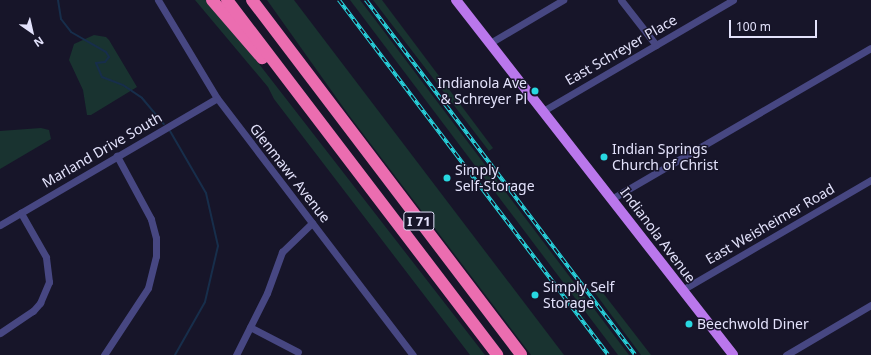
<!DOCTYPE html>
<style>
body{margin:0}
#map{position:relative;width:871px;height:355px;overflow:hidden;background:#171529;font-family:"Noto Sans",sans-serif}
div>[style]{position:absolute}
.green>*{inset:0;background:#193330}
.stream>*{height:2px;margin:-1px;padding:0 1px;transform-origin:1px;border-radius:1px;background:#172e4b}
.street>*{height:7px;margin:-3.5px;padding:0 3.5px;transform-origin:3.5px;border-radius:3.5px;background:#474782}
.primary>*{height:10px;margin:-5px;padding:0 5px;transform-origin:5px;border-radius:5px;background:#ba77ec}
.highway>*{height:12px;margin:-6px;padding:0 6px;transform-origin:6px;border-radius:6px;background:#eb6db0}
.rail>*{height:3.5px;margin-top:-1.75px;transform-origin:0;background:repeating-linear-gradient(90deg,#171529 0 6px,#28d8e1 0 12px);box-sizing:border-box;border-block:1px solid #28d8e1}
.dots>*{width:11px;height:11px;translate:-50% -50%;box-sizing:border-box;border:2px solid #171529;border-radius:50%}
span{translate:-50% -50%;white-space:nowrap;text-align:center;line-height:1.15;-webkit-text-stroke:3px #171529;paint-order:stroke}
.shield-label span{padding:1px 3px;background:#171529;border:1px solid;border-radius:3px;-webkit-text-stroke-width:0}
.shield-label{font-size:13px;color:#e3e2fb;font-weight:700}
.street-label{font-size:14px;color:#e3e2fb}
.poi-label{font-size:14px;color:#e3e2fb}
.right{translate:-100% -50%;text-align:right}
.left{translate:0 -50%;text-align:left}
.north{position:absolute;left:12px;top:12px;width:40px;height:40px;-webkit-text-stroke:3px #171529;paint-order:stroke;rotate:146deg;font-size:11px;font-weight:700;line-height:16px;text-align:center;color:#e3e2fb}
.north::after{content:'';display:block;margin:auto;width:14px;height:18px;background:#e3e2fb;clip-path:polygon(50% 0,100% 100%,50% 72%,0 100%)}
.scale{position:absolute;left:729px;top:20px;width:88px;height:18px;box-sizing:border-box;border:2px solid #e3e2fb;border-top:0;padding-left:5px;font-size:12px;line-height:14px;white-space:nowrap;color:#e3e2fb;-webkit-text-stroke:3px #171529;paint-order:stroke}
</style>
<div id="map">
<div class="green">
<i style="clip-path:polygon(195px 0,206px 0,235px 33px,485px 355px,470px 355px,274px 99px,268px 87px)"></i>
<i style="clip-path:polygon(267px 0,294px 0,564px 355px,531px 355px,348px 114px)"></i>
<i style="clip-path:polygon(350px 0,360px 0,370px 13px,629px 355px,618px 355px)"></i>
<i style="clip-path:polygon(373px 0,382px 0,493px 148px,489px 151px)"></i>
<i style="clip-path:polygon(94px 35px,106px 37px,109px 40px,137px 87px,91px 115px,87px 115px,83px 90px,69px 60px,74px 44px)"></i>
<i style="clip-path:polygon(41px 128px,49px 130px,51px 139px,0 169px,0 131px)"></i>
<i style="clip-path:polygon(600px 289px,651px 355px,641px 355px,595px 293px)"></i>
</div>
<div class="stream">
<i style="left:58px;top:0;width:19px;rotate:81deg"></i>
<i style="left:61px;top:19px;width:16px;rotate:52deg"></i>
<i style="left:71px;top:32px;width:40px;rotate:29.7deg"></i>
<i style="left:106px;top:52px;width:6px;rotate:59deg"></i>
<i style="left:109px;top:57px;width:6px;rotate:129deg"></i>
<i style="left:105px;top:62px;width:9px;rotate:174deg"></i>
<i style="left:96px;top:63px;width:15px;rotate:67deg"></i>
<i style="left:102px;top:77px;width:22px;rotate:21deg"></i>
<i style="left:123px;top:85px;width:23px;rotate:34deg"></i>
<i style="left:142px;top:98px;width:34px;rotate:50deg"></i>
<i style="left:170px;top:131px;width:72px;rotate:59.9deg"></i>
<i style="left:206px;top:193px;width:54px;rotate:77.2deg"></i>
<i style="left:218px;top:246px;width:57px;rotate:103.1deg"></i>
<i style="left:205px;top:302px;width:61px;rotate:119.5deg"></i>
</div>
<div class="street">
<i style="left:158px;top:0;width:114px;rotate:59deg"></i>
<i style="left:217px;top:98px;width:323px;rotate:52.7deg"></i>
<i style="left:621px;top:0;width:57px;rotate:52.1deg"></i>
<i style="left:490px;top:43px;width:85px;rotate:-30.5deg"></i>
<i style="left:543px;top:111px;width:220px;rotate:-30.3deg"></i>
<i style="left:613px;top:198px;width:298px;rotate:-30.2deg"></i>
<i style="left:0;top:225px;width:251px;rotate:-30.3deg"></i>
<i style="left:682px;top:290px;width:219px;rotate:-30.2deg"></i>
<i style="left:250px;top:327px;width:54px;rotate:27.5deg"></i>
<i style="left:0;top:333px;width:40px;rotate:-34deg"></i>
<i style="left:33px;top:311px;width:11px;rotate:-49deg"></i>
<i style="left:40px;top:303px;width:23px;rotate:-67deg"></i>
<i style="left:49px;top:282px;width:25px;rotate:-97deg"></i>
<i style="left:46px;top:257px;width:51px;rotate:-119.6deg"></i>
<i style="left:104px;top:355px;width:80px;rotate:-56.7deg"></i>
<i style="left:148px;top:288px;width:33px;rotate:-76deg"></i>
<i style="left:156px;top:256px;width:18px;rotate:-90deg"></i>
<i style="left:156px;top:238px;width:20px;rotate:-105deg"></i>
<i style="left:151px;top:219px;width:72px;rotate:-118.4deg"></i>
<i style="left:236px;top:355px;width:69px;rotate:-63.4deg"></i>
<i style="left:267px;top:293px;width:44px;rotate:-69.9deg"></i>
<i style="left:282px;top:252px;width:42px;rotate:-44deg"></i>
<i style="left:786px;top:355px;width:99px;rotate:-30.5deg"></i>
</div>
<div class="primary">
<i style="left:456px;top:0;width:450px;rotate:52deg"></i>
</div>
<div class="highway">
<i style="left:212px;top:0;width:77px;rotate:49.2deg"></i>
<i style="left:227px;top:0;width:446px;rotate:52.7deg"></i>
<i style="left:252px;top:0;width:445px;rotate:52.8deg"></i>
</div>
<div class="rail">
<i style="left:339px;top:0;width:445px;rotate:52.8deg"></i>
<i style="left:366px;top:0;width:445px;rotate:52.8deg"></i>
</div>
<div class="dots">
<i style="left:535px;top:91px;background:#28d8e1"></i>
<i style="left:604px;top:157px;background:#28d8e1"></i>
<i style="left:447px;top:178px;background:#28d8e1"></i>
<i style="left:535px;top:295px;background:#28d8e1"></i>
<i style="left:689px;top:324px;background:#28d8e1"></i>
</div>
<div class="shield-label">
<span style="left:419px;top:221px">I 71</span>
</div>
<div class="street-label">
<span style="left:621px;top:50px;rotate:-30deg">East Schreyer Place</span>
<span style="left:102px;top:150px;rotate:-30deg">Marland Drive South</span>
<span style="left:290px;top:173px;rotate:52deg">Glenmawr Avenue</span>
<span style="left:770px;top:224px;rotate:-30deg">East Weisheimer Road</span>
<span style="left:658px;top:235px;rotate:53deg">Indianola Avenue</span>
</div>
<div class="poi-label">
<span class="right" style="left:527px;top:91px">Indianola Ave<br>&amp; Schreyer Pl</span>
<span class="left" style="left:612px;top:157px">Indian Springs<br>Church of Christ</span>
<span class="left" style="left:455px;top:178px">Simply<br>Self-Storage</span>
<span class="left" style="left:543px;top:295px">Simply Self<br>Storage</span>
<span class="left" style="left:697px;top:324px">Beechwold Diner</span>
</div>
<div class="north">N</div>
<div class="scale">100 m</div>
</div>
